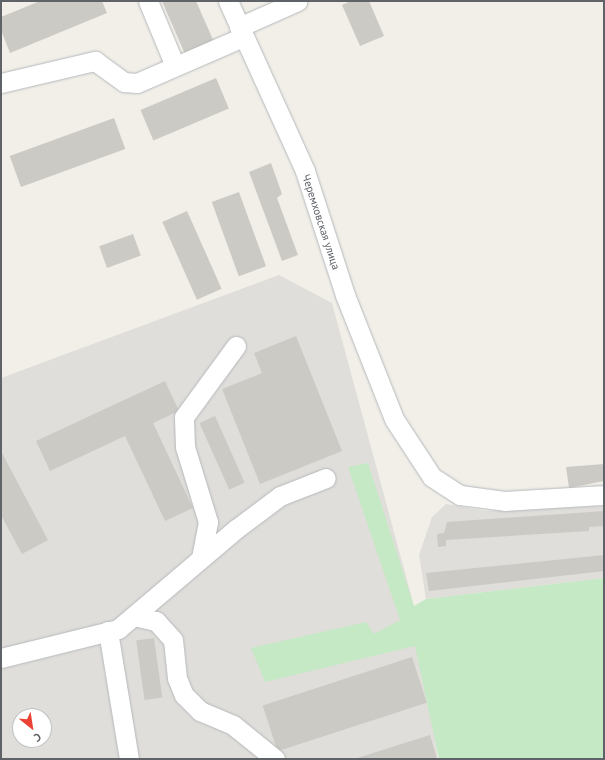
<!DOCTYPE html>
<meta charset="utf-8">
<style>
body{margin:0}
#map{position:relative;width:605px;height:760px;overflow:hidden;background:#f1efe8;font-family:"PT Sans",sans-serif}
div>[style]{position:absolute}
.industrial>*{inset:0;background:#e0deda}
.green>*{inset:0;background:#c5e8c5}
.building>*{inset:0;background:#cccac5;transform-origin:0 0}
.roads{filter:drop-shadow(0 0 1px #b5b8bc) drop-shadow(0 0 1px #b5b8bc)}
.minor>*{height:19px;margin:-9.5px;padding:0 9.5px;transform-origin:9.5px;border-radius:9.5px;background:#fff}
span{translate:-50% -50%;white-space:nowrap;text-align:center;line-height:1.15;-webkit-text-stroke:3px #fff;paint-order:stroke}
.street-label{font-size:11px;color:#5f6368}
.frame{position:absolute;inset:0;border:2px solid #5f6368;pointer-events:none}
.north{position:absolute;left:12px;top:708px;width:40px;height:40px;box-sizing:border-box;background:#fff;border:1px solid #bfc1c3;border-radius:50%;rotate:150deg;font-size:11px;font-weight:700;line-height:16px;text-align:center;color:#5f6368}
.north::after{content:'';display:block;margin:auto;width:14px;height:18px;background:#ea4335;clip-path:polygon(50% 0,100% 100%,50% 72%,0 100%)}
</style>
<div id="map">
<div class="industrial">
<i style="clip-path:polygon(evenodd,279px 275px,332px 303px,414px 606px,438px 759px,1px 759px,1px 378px,279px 275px,20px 716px,44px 716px,44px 740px,20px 740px,20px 716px)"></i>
<i style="clip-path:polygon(446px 504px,485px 511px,604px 506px,604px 578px,426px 599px,419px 555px,432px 517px)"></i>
</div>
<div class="green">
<i style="clip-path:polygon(368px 463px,414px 606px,426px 599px,604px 578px,604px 759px,439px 759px,415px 646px,265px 682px,251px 648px,366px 622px,374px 634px,400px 620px,348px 467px)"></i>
</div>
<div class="building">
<i style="clip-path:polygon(40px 1px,102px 1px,107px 13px,10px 53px,1px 30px,1px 17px)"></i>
<i style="clip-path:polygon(162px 1px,196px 1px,214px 42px,185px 54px)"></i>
<i style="clip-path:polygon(351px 1px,369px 1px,384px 36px,360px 46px,342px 5px)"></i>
<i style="left:216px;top:78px;width:33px;height:82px;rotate:67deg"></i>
<i style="left:114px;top:118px;width:33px;height:111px;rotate:70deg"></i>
<i style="clip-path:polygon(271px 163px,282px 194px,277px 198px,298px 255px,282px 261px,249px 172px)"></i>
<i style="left:239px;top:192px;width:79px;height:29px;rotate:70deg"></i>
<i style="left:187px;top:211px;width:85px;height:27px;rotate:66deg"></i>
<i style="left:133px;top:234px;width:23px;height:36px;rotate:70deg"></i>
<i style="clip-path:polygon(296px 336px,342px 451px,260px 484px,222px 389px,262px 373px,254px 353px)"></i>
<i style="clip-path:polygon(165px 381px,179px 411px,153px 423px,193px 508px,165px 521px,125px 436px,50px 471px,36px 441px)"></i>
<i style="left:215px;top:416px;width:73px;height:17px;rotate:66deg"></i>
<i style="clip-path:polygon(1px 451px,48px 540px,22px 554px,1px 515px)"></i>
<i style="clip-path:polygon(604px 464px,604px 481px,569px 488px,566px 467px)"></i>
<i style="clip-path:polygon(604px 511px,604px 526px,589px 527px,589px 531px,446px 540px,446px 546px,438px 547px,437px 534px,444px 533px,447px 522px)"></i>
<i style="clip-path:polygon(604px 555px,604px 571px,429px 591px,426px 573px)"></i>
<i style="left:154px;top:638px;width:60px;height:18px;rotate:82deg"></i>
<i style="left:412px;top:657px;width:48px;height:157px;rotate:72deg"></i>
<i style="clip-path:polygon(430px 735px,437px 759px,354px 759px)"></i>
</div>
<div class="roads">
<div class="minor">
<i style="left:148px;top:1px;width:70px;rotate:67.4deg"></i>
<i style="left:228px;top:1px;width:187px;rotate:65.6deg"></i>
<i style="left:305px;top:171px;width:130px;rotate:72.1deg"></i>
<i style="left:345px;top:295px;width:133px;rotate:68.4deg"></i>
<i style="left:394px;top:419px;width:69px;rotate:56.8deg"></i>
<i style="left:432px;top:477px;width:33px;rotate:33deg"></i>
<i style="left:460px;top:495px;width:45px;rotate:7.6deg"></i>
<i style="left:505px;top:501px;width:99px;rotate:-3.5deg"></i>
<i style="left:239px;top:27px;width:64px;rotate:-23.8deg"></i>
<i style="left:1px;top:83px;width:97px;rotate:-13.2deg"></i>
<i style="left:95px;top:61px;width:36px;rotate:36deg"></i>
<i style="left:124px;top:82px;width:13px;rotate:4deg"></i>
<i style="left:137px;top:83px;width:116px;rotate:-23.5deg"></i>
<i style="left:201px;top:558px;width:37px;rotate:-79deg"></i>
<i style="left:208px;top:522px;width:78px;rotate:-107deg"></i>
<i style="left:185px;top:447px;width:30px;rotate:-92deg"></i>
<i style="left:184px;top:417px;width:88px;rotate:-53.8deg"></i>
<i style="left:134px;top:616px;width:23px;rotate:13deg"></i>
<i style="left:156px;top:621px;width:25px;rotate:48deg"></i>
<i style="left:173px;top:640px;width:38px;rotate:84deg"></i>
<i style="left:177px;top:678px;width:18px;rotate:68deg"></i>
<i style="left:184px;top:695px;width:23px;rotate:45deg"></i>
<i style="left:200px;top:711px;width:36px;rotate:23deg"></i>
<i style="left:233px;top:725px;width:54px;rotate:39deg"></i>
<i style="left:108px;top:631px;width:130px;rotate:80.7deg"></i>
<i style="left:1px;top:658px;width:121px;rotate:-13.9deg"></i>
<i style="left:118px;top:629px;width:155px;rotate:-40.3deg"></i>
<i style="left:236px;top:529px;width:55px;rotate:-36.9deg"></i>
<i style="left:280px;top:496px;width:49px;rotate:-21.4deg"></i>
</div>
</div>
<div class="street-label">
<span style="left:321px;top:222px;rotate:72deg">Черемховская улица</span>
</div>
<div class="frame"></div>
<div class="north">С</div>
</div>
